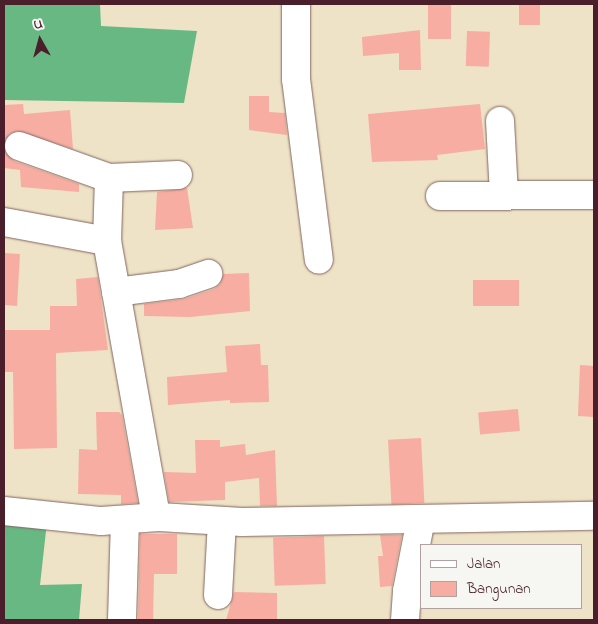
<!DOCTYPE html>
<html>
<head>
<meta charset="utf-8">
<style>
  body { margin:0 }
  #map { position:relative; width:598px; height:624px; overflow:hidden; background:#eee3c6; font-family:"Indie Flower",sans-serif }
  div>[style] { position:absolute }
  .forest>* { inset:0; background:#68b884 }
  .building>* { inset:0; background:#f7ada1; transform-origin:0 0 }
  .roads { filter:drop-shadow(0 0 1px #836461) drop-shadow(0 0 1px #836461) }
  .minor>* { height:28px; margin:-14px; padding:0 14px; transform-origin:14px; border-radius:14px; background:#fff }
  span { translate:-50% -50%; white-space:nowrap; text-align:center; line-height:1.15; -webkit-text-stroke:5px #f6f6f2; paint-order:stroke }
  .frame { position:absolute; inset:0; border:5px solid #4a1f2b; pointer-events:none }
  .legend { position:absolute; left:420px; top:544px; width:162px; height:65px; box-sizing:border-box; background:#f6f6f2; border:1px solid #b1a0a2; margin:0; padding:6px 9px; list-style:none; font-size:15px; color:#4a1f2b }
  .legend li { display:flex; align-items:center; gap:10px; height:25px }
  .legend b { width:25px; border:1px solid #b1a0a2 }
  .north { position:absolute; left:15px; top:15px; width:50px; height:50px; -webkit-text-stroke:4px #f6f6f2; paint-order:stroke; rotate:353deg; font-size:14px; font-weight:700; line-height:20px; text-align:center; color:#4a1f2b }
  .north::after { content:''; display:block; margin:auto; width:18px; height:22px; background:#4a1f2b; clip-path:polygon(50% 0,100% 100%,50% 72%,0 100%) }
</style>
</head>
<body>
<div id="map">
  <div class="forest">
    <div style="clip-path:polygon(4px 4px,100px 4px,101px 26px,197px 31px,184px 103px,4px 100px)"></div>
    <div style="clip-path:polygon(4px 505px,48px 513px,40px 585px,82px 584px,79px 620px,4px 620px)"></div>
  </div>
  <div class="building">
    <div style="left:428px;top:4px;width:23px;height:35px"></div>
    <div style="left:519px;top:4px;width:21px;height:21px"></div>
    <div style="clip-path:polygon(420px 30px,421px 70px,399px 70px,399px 53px,363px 56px,362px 37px)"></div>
    <div style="left:467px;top:31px;width:23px;height:35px;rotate:2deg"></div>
    <div style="clip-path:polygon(249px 96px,269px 96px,269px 112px,285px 113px,287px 135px,249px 130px)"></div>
    <div style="clip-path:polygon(23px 104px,24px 114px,70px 110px,73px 149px,17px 131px,9px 134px,4px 147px,4px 105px)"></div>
    <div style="clip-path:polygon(480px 104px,485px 149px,437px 155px,438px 160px,372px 162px,368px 114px)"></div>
    <div style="clip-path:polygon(4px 149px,14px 161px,79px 184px,79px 192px,21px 187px,20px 170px,4px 168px)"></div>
    <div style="clip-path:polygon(187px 188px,193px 228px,155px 230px,157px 192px)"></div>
    <div style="clip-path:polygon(4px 253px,20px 254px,17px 306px,4px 305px)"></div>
    <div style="clip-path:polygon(249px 273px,250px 311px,190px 317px,144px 316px,144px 304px,184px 299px,214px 289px,220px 284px,223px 274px)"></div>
    <div style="clip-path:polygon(98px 277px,108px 350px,56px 353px,57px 448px,14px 449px,13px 372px,4px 372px,4px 330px,50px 330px,50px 306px,77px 306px,76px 279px)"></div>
    <div style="left:473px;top:280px;width:46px;height:26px"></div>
    <div style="clip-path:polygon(260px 344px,261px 365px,268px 365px,269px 402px,230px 403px,230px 400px,168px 405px,167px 377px,227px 372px,225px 346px)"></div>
    <div style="clip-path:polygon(580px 365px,594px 366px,594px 417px,578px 416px)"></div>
    <div style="left:518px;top:409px;width:22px;height:40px;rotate:85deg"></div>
    <div style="clip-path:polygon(96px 412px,119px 412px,122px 415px,138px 503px,121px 504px,121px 495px,78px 494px,79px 449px,97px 450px)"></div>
    <div style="left:421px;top:438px;width:65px;height:33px;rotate:87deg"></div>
    <div style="clip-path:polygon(195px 440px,220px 440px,220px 447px,245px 444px,246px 455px,275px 450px,277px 506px,260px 506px,259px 478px,225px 482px,225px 500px,169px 502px,164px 472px,196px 473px)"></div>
    <div style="clip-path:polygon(140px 534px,177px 534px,177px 574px,154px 574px,153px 620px,138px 620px)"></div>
    <div style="clip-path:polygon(380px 535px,402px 535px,392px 586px,380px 587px,378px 556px,383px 556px)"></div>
    <div style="left:324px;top:536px;width:48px;height:51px;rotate:88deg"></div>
    <div style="clip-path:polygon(234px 592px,277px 593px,277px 620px,226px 620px)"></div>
  </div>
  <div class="roads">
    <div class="minor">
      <div style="left:296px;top:4px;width:75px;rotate:90deg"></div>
      <div style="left:296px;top:79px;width:182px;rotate:82.8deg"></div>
      <div style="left:500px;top:121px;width:74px;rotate:86.9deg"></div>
      <div style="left:19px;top:146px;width:96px;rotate:19.6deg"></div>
      <div style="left:109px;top:178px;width:63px;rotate:91.8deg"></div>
      <div style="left:109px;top:178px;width:69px;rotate:-2.5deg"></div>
      <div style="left:440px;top:196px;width:154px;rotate:-0.4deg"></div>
      <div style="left:4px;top:222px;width:105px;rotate:10.5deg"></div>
      <div style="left:107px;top:241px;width:273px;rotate:79.9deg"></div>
      <div style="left:155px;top:510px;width:8px;rotate:60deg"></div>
      <div style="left:159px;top:517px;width:83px;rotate:3.4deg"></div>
      <div style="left:242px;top:522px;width:352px;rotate:-1deg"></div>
      <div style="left:116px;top:292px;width:64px;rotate:-7.2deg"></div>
      <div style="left:179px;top:284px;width:31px;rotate:-19deg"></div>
      <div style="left:4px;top:511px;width:98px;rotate:5.9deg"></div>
      <div style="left:101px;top:521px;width:58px;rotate:-3.9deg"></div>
      <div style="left:218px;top:595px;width:74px;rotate:-86.9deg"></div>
      <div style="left:122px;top:620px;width:100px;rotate:-88.3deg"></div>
      <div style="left:405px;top:620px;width:29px;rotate:-86deg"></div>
      <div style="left:407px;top:591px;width:73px;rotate:-79deg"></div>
    </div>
  </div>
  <div class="frame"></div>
  <ul class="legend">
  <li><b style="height:6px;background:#fff"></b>Jalan</li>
  <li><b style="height:14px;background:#f7ada1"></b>Bangunan</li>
  </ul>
  <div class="north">U</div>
</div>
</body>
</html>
